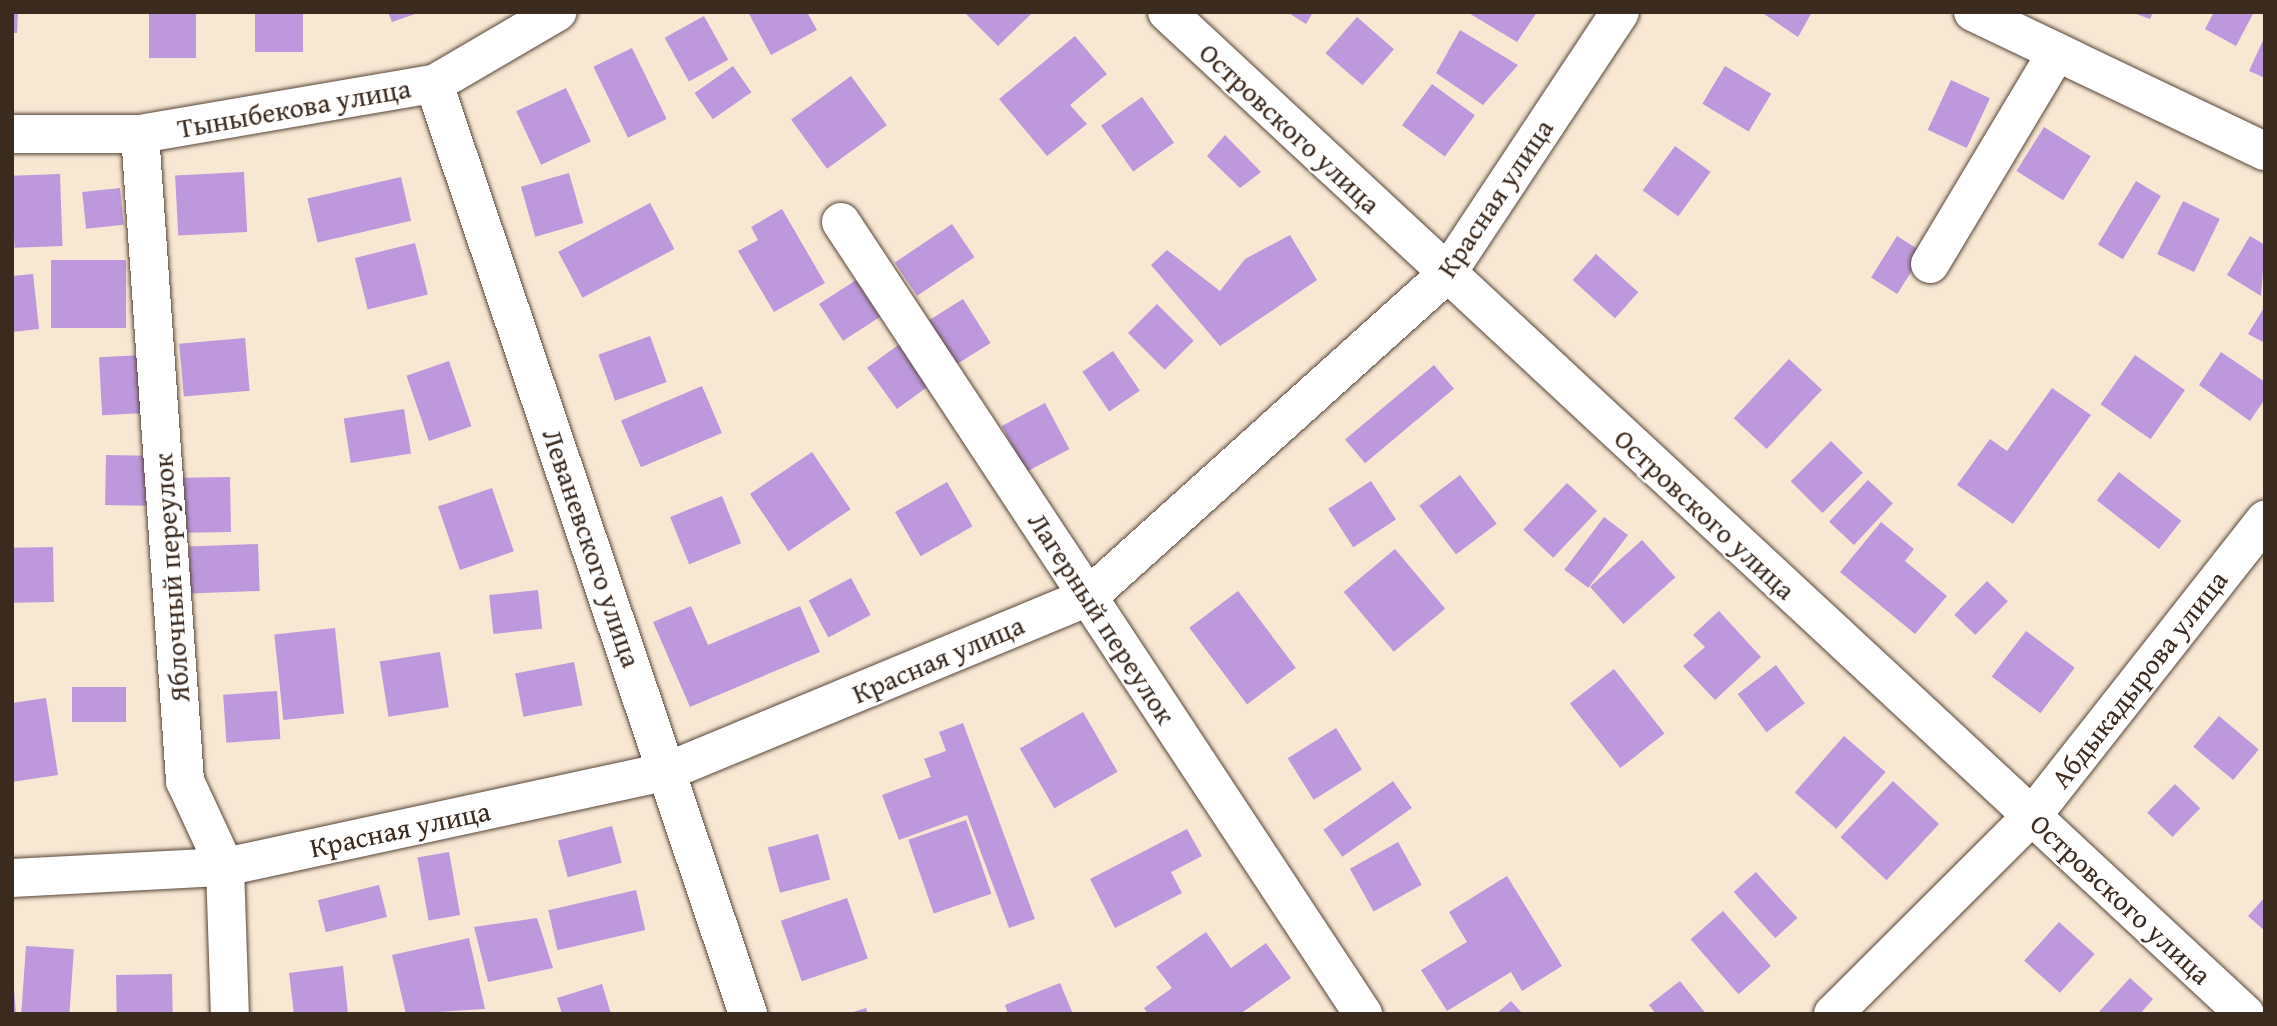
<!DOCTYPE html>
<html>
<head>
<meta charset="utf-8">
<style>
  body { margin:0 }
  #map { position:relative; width:2277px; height:1026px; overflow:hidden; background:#f7e7d3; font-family:"Gentium Book Plus",serif }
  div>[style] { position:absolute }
  .building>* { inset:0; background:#bd98dc; transform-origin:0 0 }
  .roads { filter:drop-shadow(0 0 2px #574639) drop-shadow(0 0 2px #574639) }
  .minor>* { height:38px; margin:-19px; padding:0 19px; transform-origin:19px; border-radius:19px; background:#fff }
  span { translate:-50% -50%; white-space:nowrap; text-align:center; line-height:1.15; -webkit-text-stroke:5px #fff; paint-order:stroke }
  .street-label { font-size:28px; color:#3b2a1e }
  .frame { position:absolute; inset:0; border:14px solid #3b2a1e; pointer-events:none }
</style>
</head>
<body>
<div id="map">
  <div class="building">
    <div style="clip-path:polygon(12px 12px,18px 12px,17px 33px,12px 33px)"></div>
    <div style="left:149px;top:12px;width:47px;height:46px"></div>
    <div style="left:255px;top:12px;width:48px;height:40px"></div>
    <div style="clip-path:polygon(388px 12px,418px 12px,418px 13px,392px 22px)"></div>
    <div style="clip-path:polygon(748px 12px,807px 12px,817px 30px,771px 55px)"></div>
    <div style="clip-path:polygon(964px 12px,1033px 12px,998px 46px)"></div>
    <div style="clip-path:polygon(1287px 12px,1313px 12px,1306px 24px)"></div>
    <div style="clip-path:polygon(1467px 12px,1537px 12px,1517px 42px)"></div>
    <div style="clip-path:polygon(1761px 12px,1812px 12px,1798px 37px)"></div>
    <div style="clip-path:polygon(2131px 12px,2153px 12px,2150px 19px)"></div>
    <div style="clip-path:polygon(2214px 12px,2254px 12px,2236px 46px,2205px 29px)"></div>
    <div style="left:704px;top:16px;width:50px;height:45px;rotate:61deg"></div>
    <div style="left:1357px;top:17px;width:49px;height:48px;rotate:41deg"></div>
    <div style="clip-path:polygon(1460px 30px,1518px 65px,1483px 105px,1436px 73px)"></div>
    <div style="clip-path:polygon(1075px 36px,1107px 74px,1070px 105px,1087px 124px,1047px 156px,999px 99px)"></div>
    <div style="clip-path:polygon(2265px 36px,2265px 78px,2249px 71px)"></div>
    <div style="left:632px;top:48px;width:79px;height:43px;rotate:64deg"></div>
    <div style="left:733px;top:66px;width:32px;height:47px;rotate:55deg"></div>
    <div style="left:1725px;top:66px;width:54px;height:44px;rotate:31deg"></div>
    <div style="left:851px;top:76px;width:61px;height:74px;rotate:54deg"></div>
    <div style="left:1951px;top:80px;width:43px;height:55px;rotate:25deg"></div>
    <div style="left:1432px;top:84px;width:53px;height:51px;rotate:36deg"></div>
    <div style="left:566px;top:88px;width:59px;height:55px;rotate:65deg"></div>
    <div style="left:1142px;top:97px;width:56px;height:50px;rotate:55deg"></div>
    <div style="left:2044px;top:127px;width:55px;height:52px;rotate:32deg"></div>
    <div style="clip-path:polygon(1225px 135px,1261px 172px,1240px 188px,1207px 156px)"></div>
    <div style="left:1675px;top:146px;width:44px;height:55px;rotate:36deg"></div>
    <div style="left:244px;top:172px;width:60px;height:69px;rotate:87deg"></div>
    <div style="left:569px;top:173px;width:52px;height:50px;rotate:74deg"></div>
    <div style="left:60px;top:174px;width:72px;height:48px;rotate:88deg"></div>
    <div style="left:401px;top:177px;width:45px;height:96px;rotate:77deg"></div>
    <div style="left:2136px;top:181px;width:29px;height:74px;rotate:31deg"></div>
    <div style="left:120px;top:188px;width:37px;height:38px;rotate:84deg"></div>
    <div style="left:2183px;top:201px;width:41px;height:59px;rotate:26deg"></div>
    <div style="left:650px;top:203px;width:52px;height:104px;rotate:62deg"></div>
    <div style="clip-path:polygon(782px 209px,825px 283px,774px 312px,738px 251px,758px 240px,751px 227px)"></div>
    <div style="left:952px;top:224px;width:40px;height:69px;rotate:56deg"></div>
    <div style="clip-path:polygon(1290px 235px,1317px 280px,1220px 346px,1151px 265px,1167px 250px,1220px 291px,1245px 259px)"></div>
    <div style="left:1897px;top:236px;width:31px;height:49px;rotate:32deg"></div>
    <div style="clip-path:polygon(2250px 236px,2265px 245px,2261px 296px,2227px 275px)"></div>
    <div style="left:415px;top:243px;width:53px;height:62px;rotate:76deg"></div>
    <div style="left:1596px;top:254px;width:57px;height:35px;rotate:42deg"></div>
    <div style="left:51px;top:260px;width:75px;height:68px"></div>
    <div style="clip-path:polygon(33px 274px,39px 329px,12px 332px,12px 276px)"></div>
    <div style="left:856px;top:280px;width:44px;height:44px;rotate:57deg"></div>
    <div style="left:963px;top:299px;width:52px;height:41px;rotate:58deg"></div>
    <div style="left:1157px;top:304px;width:52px;height:41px;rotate:45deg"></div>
    <div style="clip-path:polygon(2265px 306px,2265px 343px,2248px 334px)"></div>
    <div style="left:650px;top:336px;width:49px;height:55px;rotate:70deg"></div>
    <div style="left:245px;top:338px;width:53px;height:66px;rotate:85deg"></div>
    <div style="left:901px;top:343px;width:51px;height:42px;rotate:54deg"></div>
    <div style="left:1113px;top:351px;width:48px;height:37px;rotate:56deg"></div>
    <div style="clip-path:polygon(2221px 352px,2265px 382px,2265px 399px,2250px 421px,2199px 385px)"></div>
    <div style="left:142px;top:355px;width:58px;height:43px;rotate:87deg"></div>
    <div style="left:2135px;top:355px;width:61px;height:60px;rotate:35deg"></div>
    <div style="left:1789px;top:359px;width:45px;height:81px;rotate:43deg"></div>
    <div style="left:449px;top:361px;width:69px;height:45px;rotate:71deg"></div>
    <div style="left:1434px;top:365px;width:31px;height:116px;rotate:50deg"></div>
    <div style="left:702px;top:386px;width:51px;height:88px;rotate:67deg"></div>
    <div style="clip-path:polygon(2052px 388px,2091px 415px,2013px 524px,1957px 485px,1990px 439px,2007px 451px)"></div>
    <div style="left:1045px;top:403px;width:52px;height:49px;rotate:62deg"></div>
    <div style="left:404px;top:409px;width:45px;height:61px;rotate:81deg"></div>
    <div style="left:1831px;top:441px;width:45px;height:57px;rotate:45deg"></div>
    <div style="left:812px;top:452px;width:69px;height:75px;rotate:56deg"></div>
    <div style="left:106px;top:455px;width:41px;height:50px;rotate:1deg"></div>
    <div style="left:2119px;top:472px;width:79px;height:36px;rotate:38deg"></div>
    <div style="left:1460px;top:475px;width:61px;height:51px;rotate:53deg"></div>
    <div style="left:230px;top:477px;width:55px;height:48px;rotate:89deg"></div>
    <div style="left:1868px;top:480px;width:34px;height:57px;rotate:43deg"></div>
    <div style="left:1371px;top:481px;width:46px;height:51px;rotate:57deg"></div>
    <div style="left:947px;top:482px;width:51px;height:60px;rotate:60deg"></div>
    <div style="left:1567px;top:483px;width:41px;height:64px;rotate:43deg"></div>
    <div style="left:492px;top:488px;width:67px;height:57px;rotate:71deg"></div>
    <div style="left:722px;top:496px;width:51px;height:56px;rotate:68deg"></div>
    <div style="left:1604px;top:517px;width:30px;height:66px;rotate:37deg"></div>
    <div style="clip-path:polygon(1881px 522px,1914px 549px,1905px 561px,1947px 596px,1915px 634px,1840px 572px)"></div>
    <div style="left:1642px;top:540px;width:50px;height:70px;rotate:48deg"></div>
    <div style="left:258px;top:544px;width:47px;height:69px;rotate:88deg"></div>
    <div style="left:53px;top:547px;width:55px;height:41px;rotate:89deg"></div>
    <div style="left:1395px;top:549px;width:78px;height:67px;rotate:50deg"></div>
    <div style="left:851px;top:578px;width:42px;height:48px;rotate:62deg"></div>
    <div style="left:1987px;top:581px;width:29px;height:47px;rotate:44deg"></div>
    <div style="left:538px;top:590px;width:39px;height:49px;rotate:84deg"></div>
    <div style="left:1238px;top:591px;width:96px;height:61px;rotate:53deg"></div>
    <div style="clip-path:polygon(691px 606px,708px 645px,800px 606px,820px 652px,690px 707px,653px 622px)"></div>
    <div style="clip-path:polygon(1719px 611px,1761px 657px,1715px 700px,1683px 666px,1705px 647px,1693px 635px)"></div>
    <div style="left:335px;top:628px;width:86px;height:61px;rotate:84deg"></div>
    <div style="left:2026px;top:631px;width:61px;height:57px;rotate:37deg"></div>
    <div style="left:440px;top:652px;width:56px;height:61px;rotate:81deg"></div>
    <div style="left:574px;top:662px;width:44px;height:60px;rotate:79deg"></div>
    <div style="left:1776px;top:665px;width:48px;height:48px;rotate:53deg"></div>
    <div style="left:1614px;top:669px;width:82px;height:56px;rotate:52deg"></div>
    <div style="left:126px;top:687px;width:35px;height:54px;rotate:90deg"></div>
    <div style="left:277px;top:691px;width:48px;height:54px;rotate:86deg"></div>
    <div style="clip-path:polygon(46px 698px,58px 775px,12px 782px,12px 703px)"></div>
    <div style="left:1083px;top:712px;width:69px;height:73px;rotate:60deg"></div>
    <div style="left:2219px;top:716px;width:52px;height:40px;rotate:40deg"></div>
    <div style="clip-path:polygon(963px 723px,1035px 919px,1009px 928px,967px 815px,899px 840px,882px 795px,931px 777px,924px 759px,946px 751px,939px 732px)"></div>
    <div style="left:1336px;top:728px;width:49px;height:57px;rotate:58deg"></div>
    <div style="left:1844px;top:736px;width:55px;height:75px;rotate:41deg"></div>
    <div style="left:1393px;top:781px;width:33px;height:85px;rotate:55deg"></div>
    <div style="left:1893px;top:781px;width:63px;height:77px;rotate:43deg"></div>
    <div style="left:2175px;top:784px;width:35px;height:40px;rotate:44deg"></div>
    <div style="left:966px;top:820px;width:78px;height:61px;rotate:71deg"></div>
    <div style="left:612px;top:826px;width:38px;height:56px;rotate:75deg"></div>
    <div style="clip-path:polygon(1187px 829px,1202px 856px,1171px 872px,1182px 893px,1115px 928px,1090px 879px)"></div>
    <div style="left:818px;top:834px;width:47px;height:52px;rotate:75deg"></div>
    <div style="left:1398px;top:842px;width:49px;height:55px;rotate:61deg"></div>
    <div style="left:449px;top:852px;width:64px;height:32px;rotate:80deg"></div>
    <div style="left:1756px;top:872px;width:62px;height:30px;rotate:48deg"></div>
    <div style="clip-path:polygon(1507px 876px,1562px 966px,1522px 991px,1511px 972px,1447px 1011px,1421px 970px,1467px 942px,1449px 912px)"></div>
    <div style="left:379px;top:885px;width:33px;height:63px;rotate:76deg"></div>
    <div style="left:636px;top:890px;width:41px;height:90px;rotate:77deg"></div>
    <div style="clip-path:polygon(2265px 897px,2265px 931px,2248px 916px)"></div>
    <div style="left:847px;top:898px;width:64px;height:70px;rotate:71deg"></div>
    <div style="left:1723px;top:911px;width:73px;height:43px;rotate:49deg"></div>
    <div style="clip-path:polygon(537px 918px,553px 968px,488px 982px,474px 927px)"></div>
    <div style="left:2059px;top:922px;width:48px;height:52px;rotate:42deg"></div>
    <div style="clip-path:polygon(1206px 932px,1231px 968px,1266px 943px,1291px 978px,1240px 1014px,1148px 1014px,1144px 1008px,1172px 988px,1156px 967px)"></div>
    <div style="clip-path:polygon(469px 938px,485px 1009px,406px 1014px,392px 955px)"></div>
    <div style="left:26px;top:946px;width:48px;height:68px;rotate:4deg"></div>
    <div style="clip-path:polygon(343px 966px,348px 1014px,294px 1014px,289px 973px)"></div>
    <div style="left:172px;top:974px;width:40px;height:56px;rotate:89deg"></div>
    <div style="clip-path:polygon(2130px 978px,2153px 999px,2140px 1014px,2097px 1014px)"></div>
    <div style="clip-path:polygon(1680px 981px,1706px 1014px,1656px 1014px,1649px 1005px)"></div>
    <div style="clip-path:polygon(1060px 983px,1073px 1014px,1008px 1014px,1005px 1005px)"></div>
    <div style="clip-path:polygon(602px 984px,611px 1014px,562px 1014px,557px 998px)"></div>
    <div style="clip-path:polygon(12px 989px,14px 989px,16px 1014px,12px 1014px)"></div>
    <div style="clip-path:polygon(1511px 1001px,1523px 1014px,1496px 1014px)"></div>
    <div style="clip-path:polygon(866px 1008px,868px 1014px,850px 1014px,850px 1013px)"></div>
  </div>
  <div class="roads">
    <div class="minor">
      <div style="left:1167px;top:12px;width:1472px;rotate:42.91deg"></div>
      <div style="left:1973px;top:12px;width:323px;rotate:25.5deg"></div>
      <div style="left:434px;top:84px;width:982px;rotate:71.34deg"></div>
      <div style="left:12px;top:134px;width:128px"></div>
      <div style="left:140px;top:134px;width:298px;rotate:-9.7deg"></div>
      <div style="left:434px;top:84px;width:143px;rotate:-30.3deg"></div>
      <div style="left:140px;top:134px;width:649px;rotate:86.02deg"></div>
      <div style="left:185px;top:781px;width:95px;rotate:65.1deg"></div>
      <div style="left:225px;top:867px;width:147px;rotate:88.1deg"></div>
      <div style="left:841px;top:222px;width:949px;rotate:56.61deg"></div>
      <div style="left:1930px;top:264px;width:247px;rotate:-59.1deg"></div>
      <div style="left:12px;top:878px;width:213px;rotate:-3deg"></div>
      <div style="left:225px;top:867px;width:453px;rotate:-12.2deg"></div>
      <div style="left:668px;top:771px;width:455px;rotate:-22.5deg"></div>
      <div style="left:1088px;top:597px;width:482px;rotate:-42deg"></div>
      <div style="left:1446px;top:275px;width:315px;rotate:-56.5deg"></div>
      <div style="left:1833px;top:1014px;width:281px;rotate:-44.9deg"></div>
      <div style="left:2032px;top:816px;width:377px;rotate:-51.8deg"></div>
    </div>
  </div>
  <div class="street-label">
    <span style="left:294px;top:108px;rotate:-10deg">Тыныбекова улица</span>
    <span style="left:1290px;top:128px;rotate:43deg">Островского улица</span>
    <span style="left:1495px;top:198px;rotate:-56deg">Красная улица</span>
    <span style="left:1705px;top:514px;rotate:43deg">Островского улица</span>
    <span style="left:592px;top:548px;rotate:71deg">Леваневского улица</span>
    <span style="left:171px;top:578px;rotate:-94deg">Яблочный переулок</span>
    <span style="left:1102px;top:618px;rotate:57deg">Лагерный переулок</span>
    <span style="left:938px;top:659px;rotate:-23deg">Красная улица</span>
    <span style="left:2139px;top:679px;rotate:-52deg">Абдыкадырова улица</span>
    <span style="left:400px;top:829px;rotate:-12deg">Красная улица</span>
    <span style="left:2121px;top:899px;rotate:43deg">Островского улица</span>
  </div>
  <div class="frame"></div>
</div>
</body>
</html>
